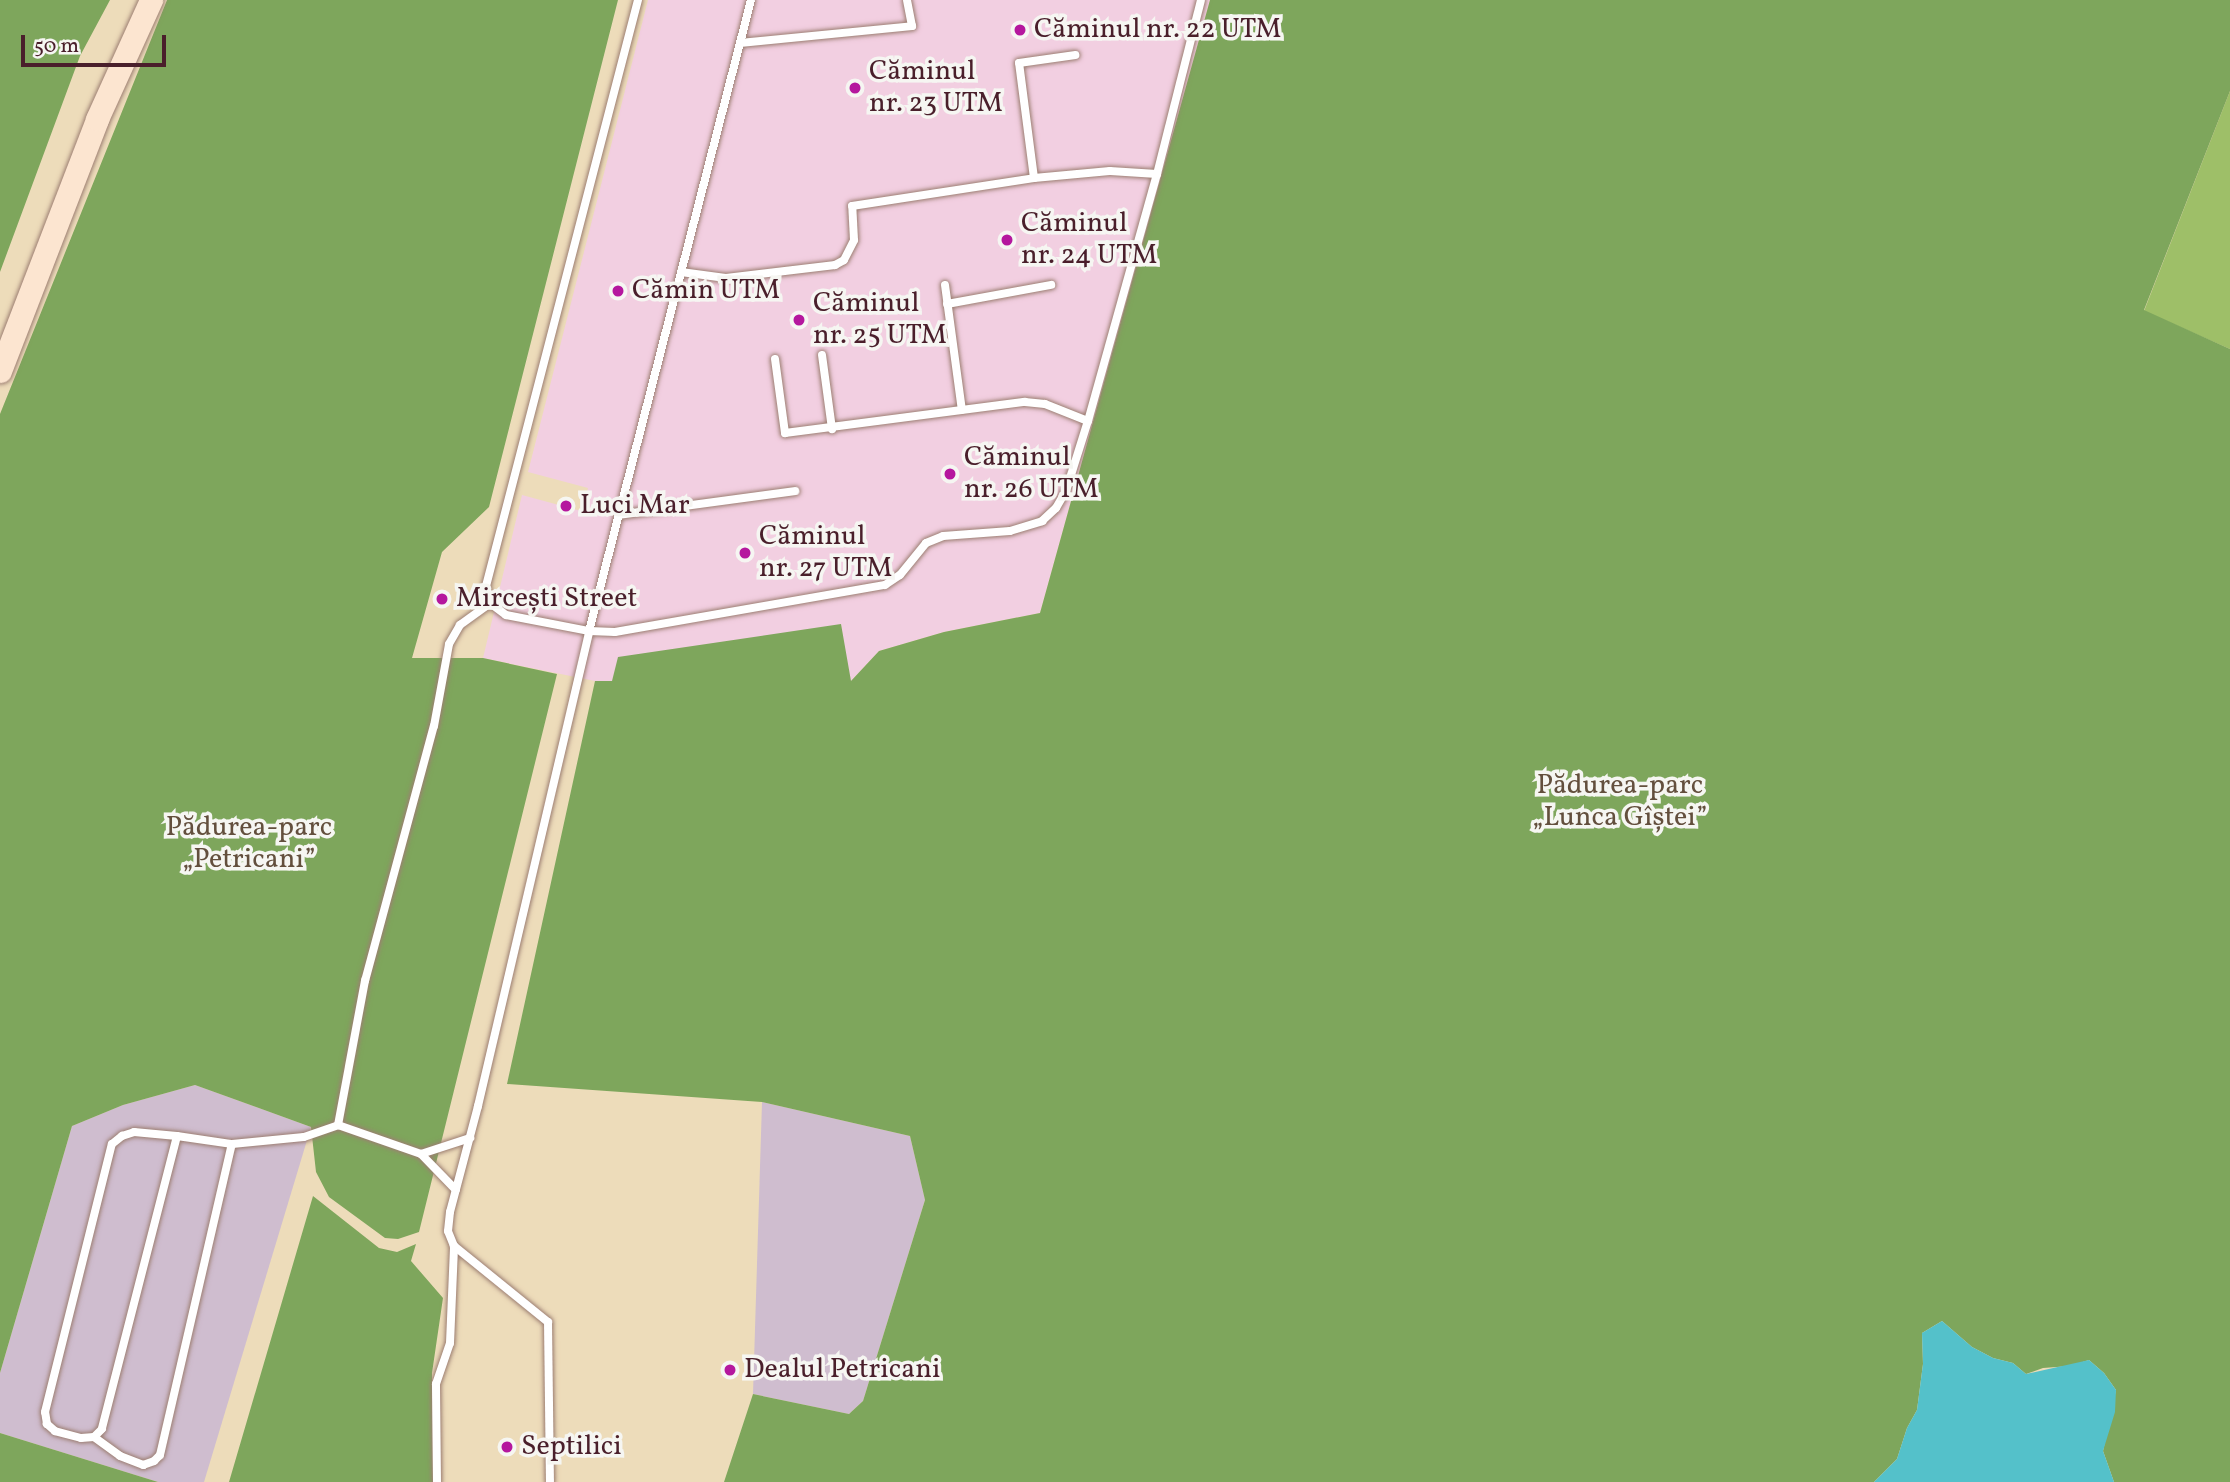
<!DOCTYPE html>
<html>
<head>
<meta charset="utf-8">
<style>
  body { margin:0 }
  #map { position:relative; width:2230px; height:1482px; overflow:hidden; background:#eddcba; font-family:Vollkorn,serif }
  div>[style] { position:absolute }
  .built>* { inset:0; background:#f2cfe1 }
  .industrial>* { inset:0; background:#cfbdcf }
  .green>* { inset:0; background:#9ebf68 }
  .forest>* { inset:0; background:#7ea65c }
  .water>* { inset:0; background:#54c1ca }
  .roads { filter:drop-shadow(0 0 2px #9c7e72) drop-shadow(0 0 2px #9c7e72) }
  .lane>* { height:8px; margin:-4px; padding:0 4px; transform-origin:4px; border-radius:4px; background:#fff }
  .secondary>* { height:23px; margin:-11.5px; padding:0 11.5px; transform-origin:11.5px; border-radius:11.5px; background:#fce5d0 }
  .dots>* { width:19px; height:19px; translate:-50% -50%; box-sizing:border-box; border:4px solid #f6f6f2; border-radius:50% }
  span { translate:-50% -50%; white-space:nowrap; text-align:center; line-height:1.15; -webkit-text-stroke:7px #f6f6f2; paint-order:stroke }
  .poi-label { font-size:28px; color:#4a1f2b }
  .left { translate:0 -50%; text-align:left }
  .park-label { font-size:28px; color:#634f3d }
  .scale { position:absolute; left:21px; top:35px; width:145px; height:32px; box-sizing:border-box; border:4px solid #4a1f2b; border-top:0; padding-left:9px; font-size:21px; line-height:24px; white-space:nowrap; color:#4a1f2b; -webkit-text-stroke:5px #f6f6f2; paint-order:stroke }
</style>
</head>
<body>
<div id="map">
  <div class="built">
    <div style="clip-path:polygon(648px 0,1210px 0,1040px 613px,944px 632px,879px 651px,850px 682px,841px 625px,613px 681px,595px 681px,483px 658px,522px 495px,581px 511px,588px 488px,528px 472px)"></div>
  </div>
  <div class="industrial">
    <div style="clip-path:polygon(195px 1085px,311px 1127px,204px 1482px,158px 1482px,0 1433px,0 1373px,72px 1126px,123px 1105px)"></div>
    <div style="clip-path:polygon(762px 1102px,910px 1136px,925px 1200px,863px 1401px,849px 1414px,753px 1394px)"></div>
  </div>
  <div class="green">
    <div style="clip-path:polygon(2230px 91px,2230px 349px,2144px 311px)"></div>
  </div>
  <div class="forest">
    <div style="clip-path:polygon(0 0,110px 0,80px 56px,0 272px)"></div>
    <div style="clip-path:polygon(167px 0,618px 0,489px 507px,442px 552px,412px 658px,483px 658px,557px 674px,419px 1232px,398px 1239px,385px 1238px,329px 1197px,316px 1172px,311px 1127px,195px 1085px,123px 1105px,72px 1126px,0 1373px,0 414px)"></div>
    <div style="clip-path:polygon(1210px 0,2230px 0,2230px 91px,2144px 310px,2230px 349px,2230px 1482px,2114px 1482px,2103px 1451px,2116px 1390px,2104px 1373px,2089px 1360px,2070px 1366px,2043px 1368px,2026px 1374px,2013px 1363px,1993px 1358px,1972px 1347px,1942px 1321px,1922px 1333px,1923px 1364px,1917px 1410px,1907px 1428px,1897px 1459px,1874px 1482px,724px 1482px,753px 1394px,849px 1414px,863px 1401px,925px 1200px,910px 1136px,762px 1102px,507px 1084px,595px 681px,612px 681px,618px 657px,841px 624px,851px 681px,879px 651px,944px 632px,1040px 613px)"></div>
    <div style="clip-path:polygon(313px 1196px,379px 1248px,397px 1252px,416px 1244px,411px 1261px,443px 1298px,432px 1373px,433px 1482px,229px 1482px)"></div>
    <div style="clip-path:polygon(0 1433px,158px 1482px,0 1482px)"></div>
  </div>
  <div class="water">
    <div style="clip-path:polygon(1942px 1321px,1972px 1347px,1993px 1358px,2013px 1363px,2026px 1374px,2089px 1360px,2104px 1373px,2116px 1390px,2115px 1412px,2103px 1451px,2114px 1482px,1874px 1482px,1897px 1459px,1907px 1428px,1917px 1410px,1923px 1364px,1922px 1333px)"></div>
  </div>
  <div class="roads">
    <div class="lane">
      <div style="left:638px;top:0;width:605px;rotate:104.54deg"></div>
      <div style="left:486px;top:586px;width:17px;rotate:77deg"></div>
      <div style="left:490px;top:603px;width:20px;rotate:37deg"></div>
      <div style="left:506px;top:615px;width:85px;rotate:10.9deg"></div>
      <div style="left:589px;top:631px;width:26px;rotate:2deg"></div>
      <div style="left:615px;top:632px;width:274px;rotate:-9.9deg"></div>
      <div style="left:885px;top:585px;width:18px;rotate:-34deg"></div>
      <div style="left:900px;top:575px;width:41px;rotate:-50.9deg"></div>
      <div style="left:926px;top:543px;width:18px;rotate:-22deg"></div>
      <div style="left:943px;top:536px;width:67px;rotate:-4.3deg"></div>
      <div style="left:1010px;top:531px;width:34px;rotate:-17deg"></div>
      <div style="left:1042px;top:521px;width:19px;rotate:-43deg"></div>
      <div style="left:1056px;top:508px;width:20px;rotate:-60deg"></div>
      <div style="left:1066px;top:491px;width:73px;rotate:-72.6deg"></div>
      <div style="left:1088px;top:421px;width:256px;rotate:-74.4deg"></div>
      <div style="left:1157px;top:174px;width:179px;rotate:-75.8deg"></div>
      <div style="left:740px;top:43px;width:173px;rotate:-5.6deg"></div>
      <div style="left:912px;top:26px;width:26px;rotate:-101deg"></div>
      <div style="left:1034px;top:178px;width:116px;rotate:-97.4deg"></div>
      <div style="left:1019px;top:63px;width:57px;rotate:-8.1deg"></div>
      <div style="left:681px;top:272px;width:45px;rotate:7.6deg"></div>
      <div style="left:726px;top:278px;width:110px;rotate:-6.8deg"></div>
      <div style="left:835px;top:265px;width:10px;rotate:-29deg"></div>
      <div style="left:844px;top:260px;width:22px;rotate:-63deg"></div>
      <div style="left:854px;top:240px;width:34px;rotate:-93deg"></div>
      <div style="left:852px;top:206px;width:184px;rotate:-8.7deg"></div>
      <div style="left:1034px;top:178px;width:76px;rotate:-5.3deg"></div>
      <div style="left:1110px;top:171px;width:47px;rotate:3.7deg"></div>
      <div style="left:945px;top:285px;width:126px;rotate:82.3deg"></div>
      <div style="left:947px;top:304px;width:106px;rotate:-10.4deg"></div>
      <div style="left:822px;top:355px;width:75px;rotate:82.3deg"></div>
      <div style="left:775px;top:359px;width:75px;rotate:82.3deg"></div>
      <div style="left:785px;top:433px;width:242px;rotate:-7.4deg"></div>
      <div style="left:1025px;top:402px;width:20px;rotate:6deg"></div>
      <div style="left:1045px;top:404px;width:46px;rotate:21.6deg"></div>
      <div style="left:618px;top:515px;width:179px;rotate:-7.7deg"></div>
      <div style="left:338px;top:1125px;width:147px;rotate:-79.4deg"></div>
      <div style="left:365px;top:981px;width:264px;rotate:-74.9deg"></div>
      <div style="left:434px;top:726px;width:83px;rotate:-79.6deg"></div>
      <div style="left:449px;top:644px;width:22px;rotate:-60deg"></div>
      <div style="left:460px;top:625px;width:37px;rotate:-36deg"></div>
      <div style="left:177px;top:1136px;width:302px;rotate:104.4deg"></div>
      <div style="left:102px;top:1429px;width:11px;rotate:135deg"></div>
      <div style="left:94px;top:1437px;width:13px;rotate:176deg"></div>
      <div style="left:81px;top:1438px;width:27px;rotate:-165deg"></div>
      <div style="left:55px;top:1431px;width:11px;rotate:-139deg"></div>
      <div style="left:47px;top:1424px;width:12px;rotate:-99deg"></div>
      <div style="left:45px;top:1412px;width:276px;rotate:-76deg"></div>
      <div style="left:112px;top:1144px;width:13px;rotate:-39deg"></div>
      <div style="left:122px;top:1136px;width:13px;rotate:-18deg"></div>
      <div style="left:134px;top:1132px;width:43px;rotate:5.3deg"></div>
      <div style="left:177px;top:1136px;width:56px;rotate:8.3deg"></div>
      <div style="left:232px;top:1144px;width:72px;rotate:-5.6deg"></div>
      <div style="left:304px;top:1137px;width:36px;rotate:-19deg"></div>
      <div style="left:338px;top:1125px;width:88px;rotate:19.3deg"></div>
      <div style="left:421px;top:1154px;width:50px;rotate:45.8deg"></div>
      <div style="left:421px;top:1154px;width:52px;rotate:-18.1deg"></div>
      <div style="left:454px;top:1246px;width:121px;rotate:39deg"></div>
      <div style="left:548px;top:1322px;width:160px;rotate:89.3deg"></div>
      <div style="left:94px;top:1437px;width:32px;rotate:36deg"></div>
      <div style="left:120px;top:1456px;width:25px;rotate:21deg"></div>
      <div style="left:143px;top:1465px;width:12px;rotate:-20deg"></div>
      <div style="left:154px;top:1461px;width:8px;rotate:-45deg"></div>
      <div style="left:160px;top:1455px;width:319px;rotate:-77deg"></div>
      <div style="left:437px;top:1482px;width:98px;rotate:-90.6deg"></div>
      <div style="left:436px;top:1384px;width:43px;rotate:-71.1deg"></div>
      <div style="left:450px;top:1343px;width:97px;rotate:-87.6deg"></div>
      <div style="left:454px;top:1246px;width:16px;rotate:-112deg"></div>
      <div style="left:448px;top:1231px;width:19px;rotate:-84deg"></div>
      <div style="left:450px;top:1212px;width:110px;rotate:-75.2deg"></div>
      <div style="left:478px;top:1106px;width:488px;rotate:-76.8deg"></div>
      <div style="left:589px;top:631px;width:651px;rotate:-75.6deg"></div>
    </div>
    <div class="secondary">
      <div style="left:0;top:371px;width:270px;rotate:-68.9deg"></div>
      <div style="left:97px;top:119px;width:131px;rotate:-65.6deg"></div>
    </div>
  </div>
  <div class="dots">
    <div style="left:1020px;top:30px;background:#b5179e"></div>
    <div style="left:855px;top:88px;background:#b5179e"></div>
    <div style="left:1007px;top:240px;background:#b5179e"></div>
    <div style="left:618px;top:291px;background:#b5179e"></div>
    <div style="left:799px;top:320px;background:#b5179e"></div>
    <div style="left:950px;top:474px;background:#b5179e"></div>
    <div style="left:566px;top:506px;background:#b5179e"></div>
    <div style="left:745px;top:553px;background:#b5179e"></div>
    <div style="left:442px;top:599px;background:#b5179e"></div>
    <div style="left:730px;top:1370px;background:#b5179e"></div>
    <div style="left:507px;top:1447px;background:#b5179e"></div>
  </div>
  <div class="poi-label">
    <span class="left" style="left:1034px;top:30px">Căminul nr. 22 UTM</span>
    <span class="left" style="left:869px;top:88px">Căminul<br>nr. 23 UTM</span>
    <span class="left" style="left:1021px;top:240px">Căminul<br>nr. 24 UTM</span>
    <span class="left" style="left:632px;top:291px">Cămin UTM</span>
    <span class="left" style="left:813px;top:320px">Căminul<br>nr. 25 UTM</span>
    <span class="left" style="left:964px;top:474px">Căminul<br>nr. 26 UTM</span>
    <span class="left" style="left:580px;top:506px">Luci Mar</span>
    <span class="left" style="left:759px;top:553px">Căminul<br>nr. 27 UTM</span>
    <span class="left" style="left:456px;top:599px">Mircești Street</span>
    <span class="left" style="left:744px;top:1370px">Dealul Petricani</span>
    <span class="left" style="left:521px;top:1447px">Septilici</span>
  </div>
  <div class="park-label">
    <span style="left:1620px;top:802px">Pădurea-parc<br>„Lunca Gîștei”</span>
    <span style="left:249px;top:844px">Pădurea-parc<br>„Petricani”</span>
  </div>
  <div class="scale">50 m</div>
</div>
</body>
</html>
